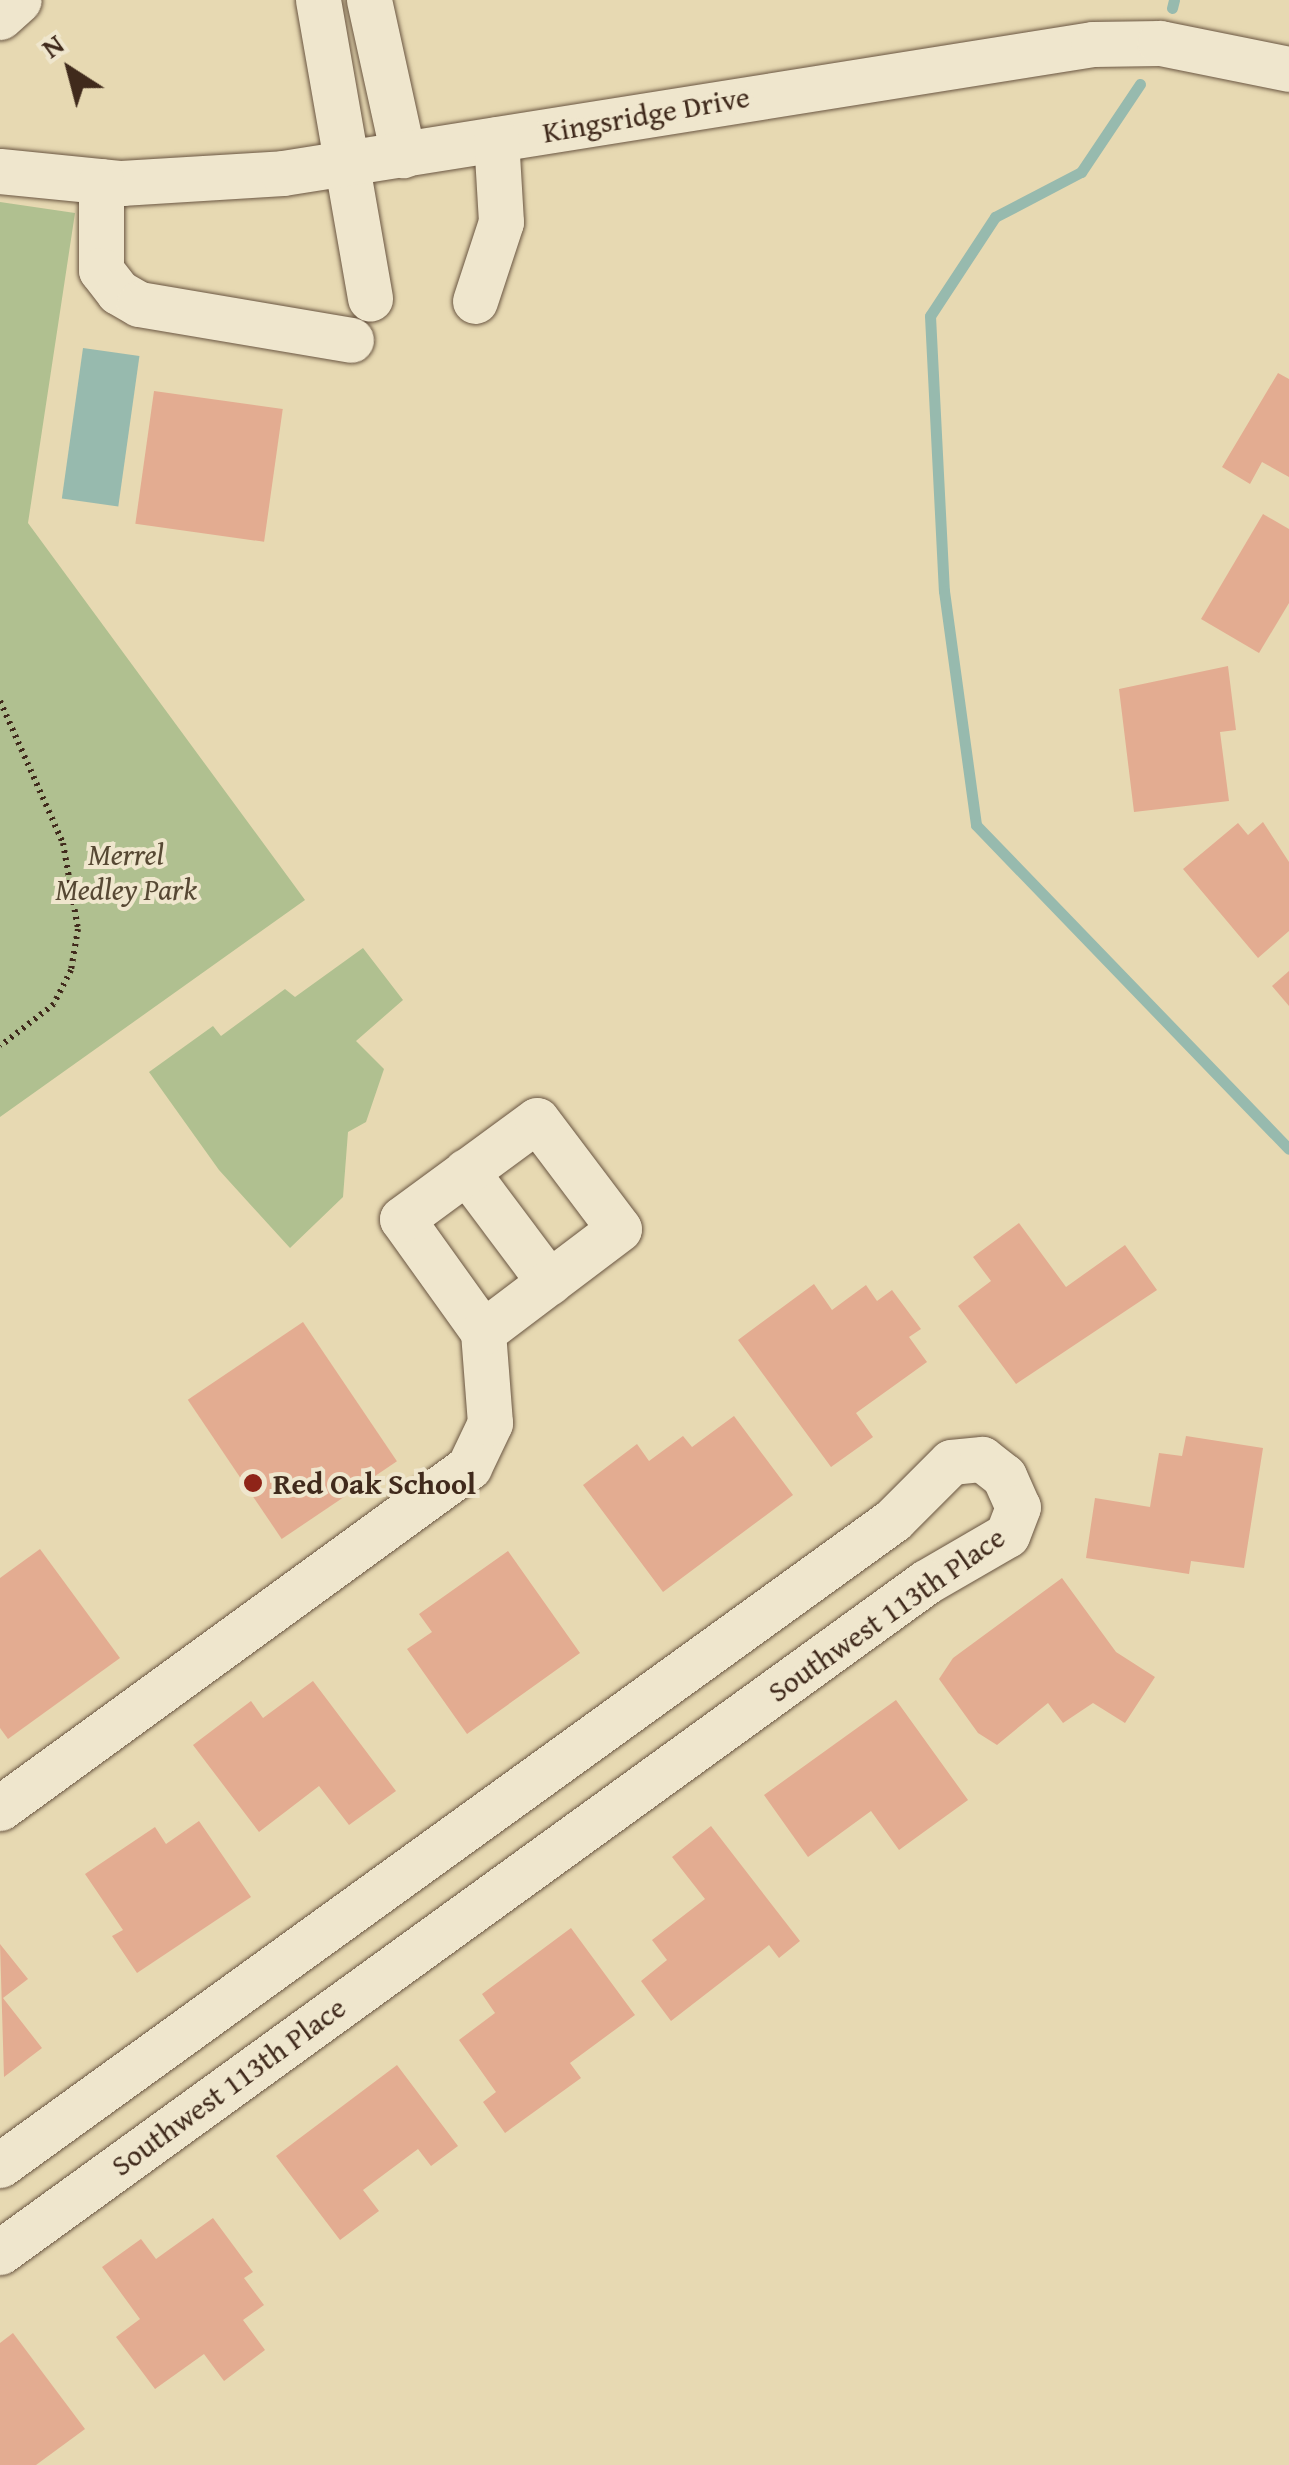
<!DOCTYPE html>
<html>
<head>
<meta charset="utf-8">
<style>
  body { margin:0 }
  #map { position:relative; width:1289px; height:2465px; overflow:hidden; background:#e7d9b2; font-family:"Gentium Book Plus",serif }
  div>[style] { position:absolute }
  .green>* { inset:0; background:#b0c090 }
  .water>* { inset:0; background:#97baae; transform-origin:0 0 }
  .stream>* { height:11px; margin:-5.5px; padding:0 5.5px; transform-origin:5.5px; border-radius:5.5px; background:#97baae }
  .building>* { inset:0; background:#e3ac91; transform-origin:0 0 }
  .path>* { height:6px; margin-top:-3px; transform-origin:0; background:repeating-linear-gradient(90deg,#402a1c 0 2.5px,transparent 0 7.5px) }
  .roads { filter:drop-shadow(0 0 2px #6a5642) drop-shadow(0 0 2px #6a5642) }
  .minor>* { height:45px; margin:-22.5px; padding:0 22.5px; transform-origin:22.5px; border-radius:22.5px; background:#efe6cd }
  .dots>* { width:28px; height:28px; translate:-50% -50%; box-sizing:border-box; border:5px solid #efe6cd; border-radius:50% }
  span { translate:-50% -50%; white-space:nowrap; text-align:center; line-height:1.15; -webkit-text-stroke:8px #efe6cd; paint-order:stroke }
  .street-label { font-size:30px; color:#402a1c }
  .park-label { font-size:30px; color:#564833; font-style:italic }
  .poi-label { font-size:30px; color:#402a1c; font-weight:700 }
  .left { translate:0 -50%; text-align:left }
  .north { position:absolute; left:20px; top:20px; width:100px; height:100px; -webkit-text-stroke:8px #efe6cd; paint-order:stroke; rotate:324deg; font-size:28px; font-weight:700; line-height:40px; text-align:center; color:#402a1c }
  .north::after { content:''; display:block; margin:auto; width:35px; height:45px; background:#402a1c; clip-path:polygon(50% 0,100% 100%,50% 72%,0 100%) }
</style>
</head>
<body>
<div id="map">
  <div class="green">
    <div style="clip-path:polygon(0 202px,75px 213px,28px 523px,305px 900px,0 1117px)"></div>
    <div style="clip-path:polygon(363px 948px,403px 1000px,356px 1041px,384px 1069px,366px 1122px,348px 1132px,343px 1197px,290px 1248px,219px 1170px,149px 1072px,213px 1026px,221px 1036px,285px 989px,295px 997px)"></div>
  </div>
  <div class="water">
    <div style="left:83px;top:348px;width:57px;height:152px;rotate:8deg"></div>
  </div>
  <div class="stream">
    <div style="left:1172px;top:8px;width:8px;rotate:-76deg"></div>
    <div style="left:1140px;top:84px;width:106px;rotate:123.8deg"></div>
    <div style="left:1081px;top:172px;width:97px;rotate:152.4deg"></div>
    <div style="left:995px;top:217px;width:118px;rotate:123.3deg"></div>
    <div style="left:930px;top:316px;width:275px;rotate:87.1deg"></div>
    <div style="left:944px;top:591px;width:236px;rotate:82.2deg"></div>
    <div style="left:976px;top:825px;width:450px;rotate:46deg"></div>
  </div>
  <div class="building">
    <div style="clip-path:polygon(1278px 373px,1289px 379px,1289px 477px,1262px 462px,1250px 484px,1222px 467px)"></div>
    <div style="left:154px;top:391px;width:130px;height:134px;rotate:8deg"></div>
    <div style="clip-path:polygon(1263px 514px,1289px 529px,1289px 603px,1259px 653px,1201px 619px)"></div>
    <div style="clip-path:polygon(1228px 666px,1236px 730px,1220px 732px,1229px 801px,1134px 812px,1119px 689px)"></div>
    <div style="clip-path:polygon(1263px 822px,1289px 862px,1289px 931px,1258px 958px,1183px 869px,1238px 823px,1248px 835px)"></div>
    <div style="clip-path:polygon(1289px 971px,1289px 1006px,1272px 986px)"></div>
    <div style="clip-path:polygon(1019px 1223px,1066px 1287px,1125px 1245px,1157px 1290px,1016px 1384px,958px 1306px,991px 1281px,973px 1257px)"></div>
    <div style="clip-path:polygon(814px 1284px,832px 1310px,866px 1285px,877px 1301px,892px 1290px,921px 1329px,909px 1337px,927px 1362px,856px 1413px,873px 1437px,831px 1467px,738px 1340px)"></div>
    <div style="left:303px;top:1322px;width:168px;height:139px;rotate:56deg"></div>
    <div style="clip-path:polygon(734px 1416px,793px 1495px,663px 1592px,583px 1485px,637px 1444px,649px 1461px,683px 1436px,692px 1447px)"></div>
    <div style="clip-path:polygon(1186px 1436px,1263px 1448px,1244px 1568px,1191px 1561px,1189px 1574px,1086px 1558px,1095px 1498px,1150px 1507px,1159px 1453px,1182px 1456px)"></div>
    <div style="clip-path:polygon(40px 1549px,120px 1658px,8px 1739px,0 1728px,0 1578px)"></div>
    <div style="clip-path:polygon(508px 1551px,580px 1653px,467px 1734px,407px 1649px,432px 1632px,419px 1614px)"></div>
    <div style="clip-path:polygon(1062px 1578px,1116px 1652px,1155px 1677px,1125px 1723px,1093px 1703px,1063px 1723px,1048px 1703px,997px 1745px,978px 1733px,939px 1679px,953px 1658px)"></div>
    <div style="clip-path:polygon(313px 1681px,396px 1791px,349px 1825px,319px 1786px,259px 1832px,193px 1745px,251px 1701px,263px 1718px)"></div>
    <div style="clip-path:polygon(896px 1700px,968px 1800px,899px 1850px,871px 1811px,808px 1857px,764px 1795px)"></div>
    <div style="clip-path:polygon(199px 1821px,251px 1897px,137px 1973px,112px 1936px,123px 1930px,85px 1874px,155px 1827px,166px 1844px)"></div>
    <div style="clip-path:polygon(711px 1826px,800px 1941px,779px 1958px,769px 1945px,671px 2021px,641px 1981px,667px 1960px,652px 1940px,705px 1899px,672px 1857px)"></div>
    <div style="clip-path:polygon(571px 1928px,635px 2015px,570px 2063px,581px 2078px,505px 2133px,483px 2102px,496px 2092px,459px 2040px,495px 2013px,482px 1994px)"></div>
    <div style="clip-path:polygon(0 1944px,28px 1979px,3px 1998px,42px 2048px,4px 2077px)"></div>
    <div style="clip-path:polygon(397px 2065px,458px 2146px,431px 2166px,418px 2149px,363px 2190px,379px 2211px,340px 2240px,276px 2156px)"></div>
    <div style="clip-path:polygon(213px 2218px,253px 2272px,244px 2278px,264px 2305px,243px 2320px,265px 2350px,224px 2381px,204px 2354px,155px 2389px,116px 2337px,140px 2319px,102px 2267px,141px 2239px,156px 2259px)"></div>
    <div style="clip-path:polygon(13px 2333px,85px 2429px,36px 2465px,0 2465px,0 2343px)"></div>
  </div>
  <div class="path">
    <div style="left:0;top:701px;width:155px;rotate:66.1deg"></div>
    <div style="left:63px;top:843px;width:87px;rotate:80.1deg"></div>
    <div style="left:78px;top:929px;width:42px;rotate:99.7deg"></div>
    <div style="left:71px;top:970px;width:38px;rotate:117deg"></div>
    <div style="left:54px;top:1004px;width:68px;rotate:142.1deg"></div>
  </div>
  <div class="roads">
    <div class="minor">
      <div style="left:318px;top:0;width:303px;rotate:80.1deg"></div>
      <div style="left:369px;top:0;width:159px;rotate:77.6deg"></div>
      <div style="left:0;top:17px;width:25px;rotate:-42deg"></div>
      <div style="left:0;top:171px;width:122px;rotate:5.7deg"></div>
      <div style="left:121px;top:183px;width:162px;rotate:-3.5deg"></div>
      <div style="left:283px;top:173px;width:820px;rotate:-9.05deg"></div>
      <div style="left:1093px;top:44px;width:67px;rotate:-0.9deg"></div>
      <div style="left:1160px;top:43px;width:132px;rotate:11.4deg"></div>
      <div style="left:101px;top:181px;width:89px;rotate:90deg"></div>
      <div style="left:101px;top:270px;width:28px;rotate:52deg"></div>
      <div style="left:118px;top:292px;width:24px;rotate:30deg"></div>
      <div style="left:139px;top:304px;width:215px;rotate:9.6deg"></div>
      <div style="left:475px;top:301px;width:83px;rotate:-71.8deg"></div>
      <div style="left:501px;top:222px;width:83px;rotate:-93.4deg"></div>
      <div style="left:466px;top:1171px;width:139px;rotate:53.2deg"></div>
      <div style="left:0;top:1808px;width:580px;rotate:-36.02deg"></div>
      <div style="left:469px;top:1467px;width:49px;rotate:-64.5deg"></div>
      <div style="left:490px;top:1423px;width:91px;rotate:-94.4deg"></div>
      <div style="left:483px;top:1332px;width:139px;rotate:-125.6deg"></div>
      <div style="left:402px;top:1219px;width:167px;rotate:-36.3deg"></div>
      <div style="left:537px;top:1120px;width:136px;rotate:53deg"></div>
      <div style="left:619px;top:1229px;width:171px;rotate:142.9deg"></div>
      <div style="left:0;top:2165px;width:1102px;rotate:-35.84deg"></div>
      <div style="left:893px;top:1520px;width:82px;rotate:-45deg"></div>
      <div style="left:951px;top:1462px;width:31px;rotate:-6deg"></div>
      <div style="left:982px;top:1459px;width:28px;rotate:38deg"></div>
      <div style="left:1004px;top:1476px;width:34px;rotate:66deg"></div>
      <div style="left:1018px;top:1507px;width:30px;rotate:111deg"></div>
      <div style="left:1007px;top:1535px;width:94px;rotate:149.9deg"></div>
      <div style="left:926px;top:1582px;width:1143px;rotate:144.11deg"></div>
    </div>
  </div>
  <div class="dots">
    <div style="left:253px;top:1483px;background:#8f2418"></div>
  </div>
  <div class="street-label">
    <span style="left:646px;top:114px;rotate:-10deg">Kingsridge Drive</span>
    <span style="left:886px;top:1614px;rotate:-35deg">Southwest 113th Place</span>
    <span style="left:228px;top:2086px;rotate:-36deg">Southwest 113th Place</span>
  </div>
  <div class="park-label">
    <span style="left:126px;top:871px">Merrel<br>Medley Park</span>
  </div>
  <div class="poi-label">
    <span class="left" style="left:273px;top:1483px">Red Oak School</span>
  </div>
  <div class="north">N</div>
</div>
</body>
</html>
